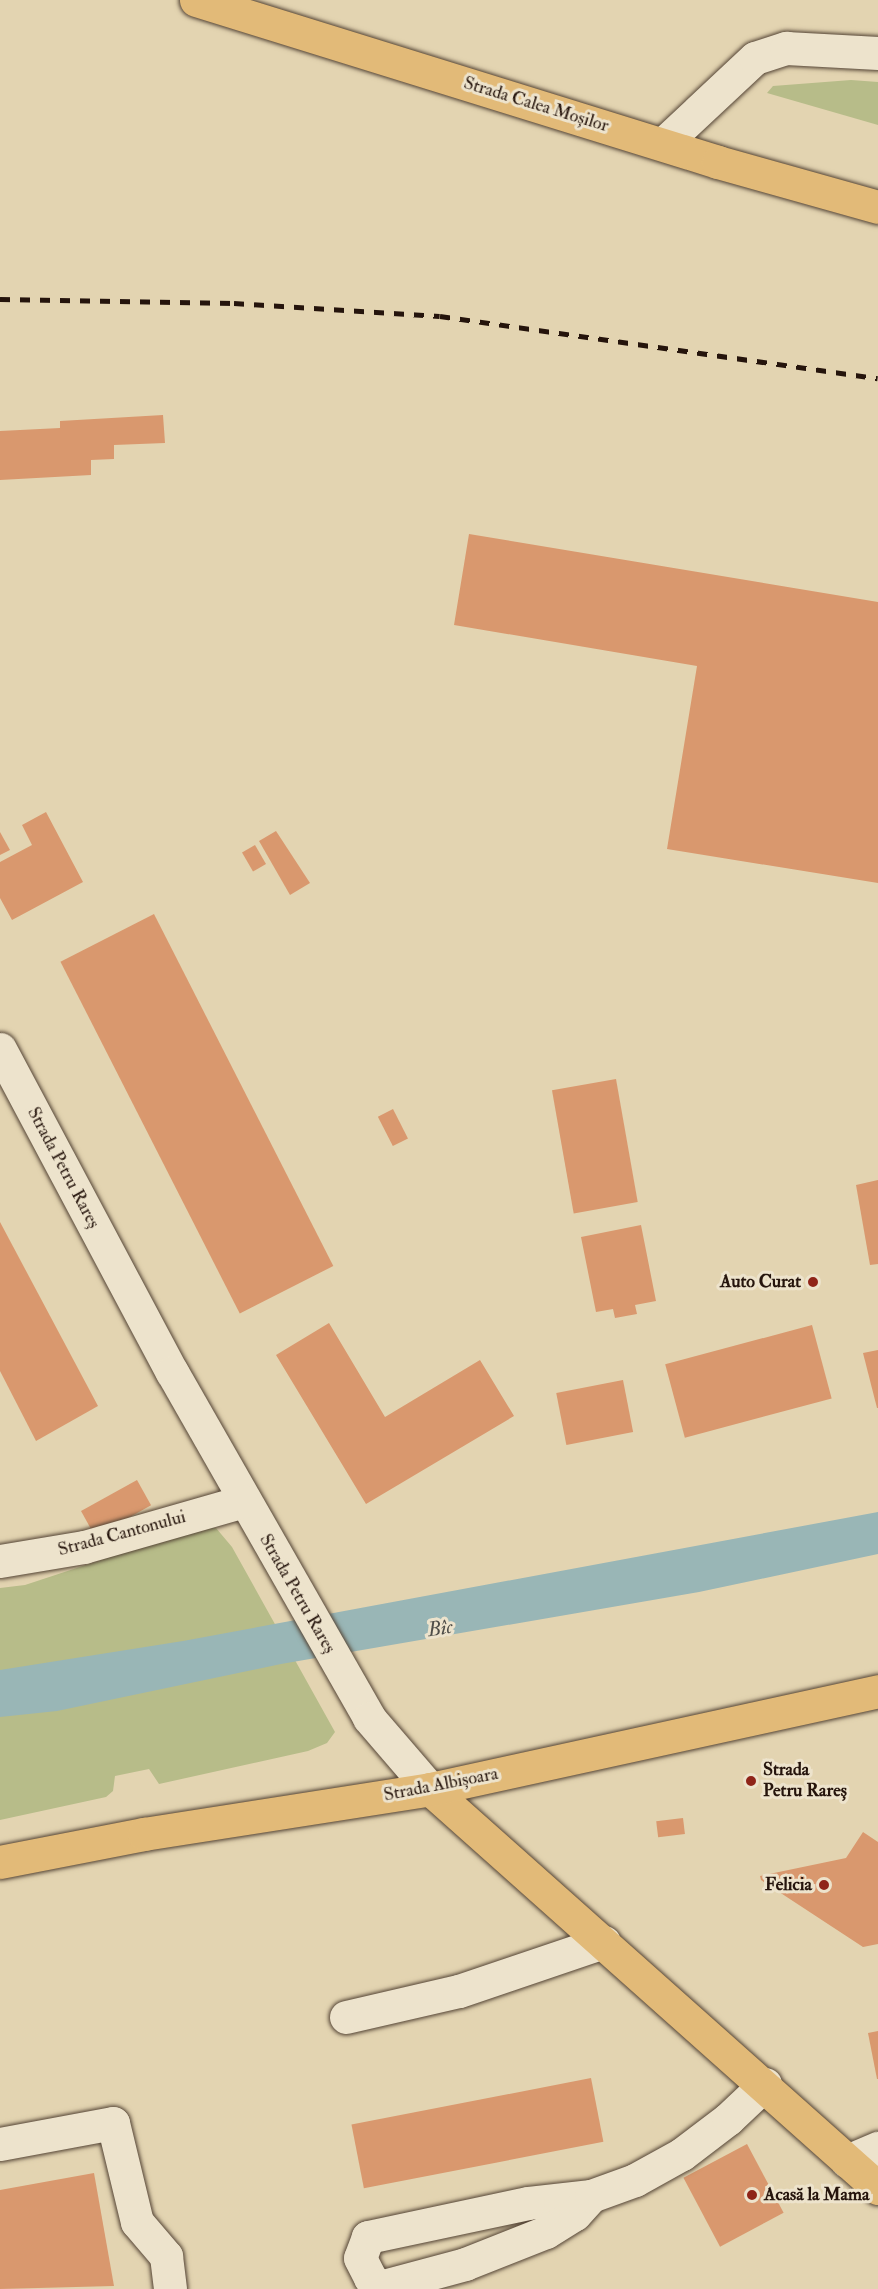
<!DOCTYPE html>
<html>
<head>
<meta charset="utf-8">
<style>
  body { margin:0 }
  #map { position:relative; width:878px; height:2289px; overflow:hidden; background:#e3d4b1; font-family:"IM FELL Double Pica",serif }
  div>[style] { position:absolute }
  .green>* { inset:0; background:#b7bc89 }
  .water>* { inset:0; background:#99b6b6 }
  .building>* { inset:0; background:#d9986e; transform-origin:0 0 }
  .roads { filter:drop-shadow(0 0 2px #544435) drop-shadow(0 0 2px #544435) }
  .minor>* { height:33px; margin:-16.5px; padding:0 16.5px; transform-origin:16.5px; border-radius:16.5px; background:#ede3cc }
  .major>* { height:33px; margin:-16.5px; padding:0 16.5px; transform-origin:16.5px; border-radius:16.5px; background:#e2ba78 }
  .rail>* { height:4.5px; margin-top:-2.25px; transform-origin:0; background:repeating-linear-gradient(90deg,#25140c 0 10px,transparent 0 20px) }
  .dots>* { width:16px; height:16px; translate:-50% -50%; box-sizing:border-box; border:3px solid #ede3cc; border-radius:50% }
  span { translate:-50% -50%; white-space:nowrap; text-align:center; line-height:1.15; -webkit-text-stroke:6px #ede3cc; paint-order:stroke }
  .street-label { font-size:18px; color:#25140c }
  .poi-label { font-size:18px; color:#25140c; font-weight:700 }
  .right { translate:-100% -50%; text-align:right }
  .left { translate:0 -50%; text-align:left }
  .water-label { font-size:20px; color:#4e4d48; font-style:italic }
</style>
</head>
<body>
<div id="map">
  <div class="green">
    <div style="clip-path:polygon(851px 80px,878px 82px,878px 125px,767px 93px,773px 86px)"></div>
    <div style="clip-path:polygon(198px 1528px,216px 1528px,232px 1547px,335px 1732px,327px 1743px,308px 1751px,159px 1784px,149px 1769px,115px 1776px,113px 1791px,106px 1797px,0 1820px,0 1588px,25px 1585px)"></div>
  </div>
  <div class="water">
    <div style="clip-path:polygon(878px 1512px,878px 1554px,699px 1592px,281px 1664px,57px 1711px,0 1717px,0 1670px,183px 1641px)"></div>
  </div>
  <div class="building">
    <div style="clip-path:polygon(163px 415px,165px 443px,114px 445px,114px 459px,91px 460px,91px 475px,0 480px,0 431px,60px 428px,60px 421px)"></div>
    <div style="clip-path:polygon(469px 534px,878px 602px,878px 883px,667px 849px,697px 666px,454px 625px)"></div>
    <div style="clip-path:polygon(46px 812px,83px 882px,12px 920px,0 898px,0 862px,32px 845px,22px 825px)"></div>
    <div style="clip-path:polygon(276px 831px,310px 883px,290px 895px,259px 841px)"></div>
    <div style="clip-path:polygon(0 832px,10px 850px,0 855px)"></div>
    <div style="left:255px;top:845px;width:22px;height:15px;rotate:60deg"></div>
    <div style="left:154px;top:914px;width:395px;height:105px;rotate:63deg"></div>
    <div style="left:616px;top:1079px;width:125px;height:65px;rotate:80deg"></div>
    <div style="left:393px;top:1109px;width:33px;height:17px;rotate:63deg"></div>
    <div style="clip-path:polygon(878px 1180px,878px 1264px,870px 1265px,856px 1185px)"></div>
    <div style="clip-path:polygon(0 1222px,98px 1406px,36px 1441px,0 1371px)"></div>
    <div style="clip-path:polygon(641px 1225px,656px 1301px,635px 1305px,637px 1314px,615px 1318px,613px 1309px,596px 1312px,581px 1237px)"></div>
    <div style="clip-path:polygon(329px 1323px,385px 1417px,480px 1360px,514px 1416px,366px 1504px,276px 1355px)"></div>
    <div style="left:812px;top:1325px;width:76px;height:152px;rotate:75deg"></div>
    <div style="clip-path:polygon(878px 1350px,878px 1408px,877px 1408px,863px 1353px)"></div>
    <div style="left:623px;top:1380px;width:53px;height:68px;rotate:79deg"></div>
    <div style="left:137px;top:1480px;width:29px;height:64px;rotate:61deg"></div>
    <div style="left:683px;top:1818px;width:16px;height:27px;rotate:83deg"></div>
    <div style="clip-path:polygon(863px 1832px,878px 1842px,878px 1944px,863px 1947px,761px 1880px,760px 1876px,846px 1858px)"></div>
    <div style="clip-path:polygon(878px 2031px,878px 2079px,877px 2079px,868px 2033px)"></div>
    <div style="left:591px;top:2078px;width:65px;height:244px;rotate:79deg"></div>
    <div style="left:747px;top:2144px;width:78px;height:72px;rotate:62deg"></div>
    <div style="clip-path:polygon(94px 2173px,114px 2286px,0 2289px,0 2190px)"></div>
  </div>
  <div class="roads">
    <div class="minor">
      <div style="left:663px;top:144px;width:126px;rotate:-43.1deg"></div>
      <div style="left:755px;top:58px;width:33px;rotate:-18deg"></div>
      <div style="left:786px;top:48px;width:92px;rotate:3.1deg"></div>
      <div style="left:0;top:1049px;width:366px;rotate:62deg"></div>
      <div style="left:172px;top:1372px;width:398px;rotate:60.3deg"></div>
      <div style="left:369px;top:1718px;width:94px;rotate:49.3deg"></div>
      <div style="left:0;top:1561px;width:85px;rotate:-9.5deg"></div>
      <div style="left:84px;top:1547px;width:166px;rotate:-16deg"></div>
      <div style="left:346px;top:2017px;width:116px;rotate:-13deg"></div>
      <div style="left:459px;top:1991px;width:153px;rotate:-18.7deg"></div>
      <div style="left:0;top:2144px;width:115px;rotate:-10.5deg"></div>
      <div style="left:113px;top:2123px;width:102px;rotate:76.4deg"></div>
      <div style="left:137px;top:2222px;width:45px;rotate:49.5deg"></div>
      <div style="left:166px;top:2256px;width:33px;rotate:83deg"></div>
      <div style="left:847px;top:2161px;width:34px;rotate:-23deg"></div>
      <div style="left:591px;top:2196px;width:63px;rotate:173.7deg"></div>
      <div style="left:528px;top:2203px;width:164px;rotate:168deg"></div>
      <div style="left:368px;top:2237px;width:22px;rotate:111deg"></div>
      <div style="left:360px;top:2258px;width:22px;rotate:63deg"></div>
      <div style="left:370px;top:2278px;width:13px;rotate:42deg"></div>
      <div style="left:380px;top:2287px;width:88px;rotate:-15.1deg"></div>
      <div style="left:465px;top:2264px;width:87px;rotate:-21.6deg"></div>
      <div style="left:546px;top:2232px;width:34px;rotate:-32deg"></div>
      <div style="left:575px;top:2214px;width:24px;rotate:-48deg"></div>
      <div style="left:591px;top:2196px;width:47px;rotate:-20deg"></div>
      <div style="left:635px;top:2180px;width:54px;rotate:-29deg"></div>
      <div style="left:682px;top:2154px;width:58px;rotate:-37.3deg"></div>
      <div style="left:728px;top:2119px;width:51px;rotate:-43.4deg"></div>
    </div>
    <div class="major">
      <div style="left:196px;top:0;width:547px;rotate:17.24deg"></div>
      <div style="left:718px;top:162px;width:166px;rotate:15.7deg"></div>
      <div style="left:430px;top:1789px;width:600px;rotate:41.69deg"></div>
      <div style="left:0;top:1862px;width:147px;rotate:-11deg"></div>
      <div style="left:144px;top:1834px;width:290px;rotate:-8.9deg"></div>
      <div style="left:430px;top:1789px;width:459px;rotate:-12.3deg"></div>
    </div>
  </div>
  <div class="rail">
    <div style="left:0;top:299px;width:234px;rotate:1deg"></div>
    <div style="left:234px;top:303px;width:206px;rotate:3.6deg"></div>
    <div style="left:440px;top:316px;width:442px;rotate:8.1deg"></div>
  </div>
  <div class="dots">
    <div style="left:813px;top:1282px;background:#8f2418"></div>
    <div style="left:751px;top:1781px;background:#8f2418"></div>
    <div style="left:824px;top:1885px;background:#8f2418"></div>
    <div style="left:752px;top:2195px;background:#8f2418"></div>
  </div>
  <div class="street-label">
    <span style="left:536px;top:105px;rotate:17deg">Strada Calea Moșilor</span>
    <span style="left:63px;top:1168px;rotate:62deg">Strada Petru Rareș</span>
    <span style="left:122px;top:1534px;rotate:-15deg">Strada Cantonului</span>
    <span style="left:297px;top:1594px;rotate:60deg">Strada Petru Rareș</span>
    <span style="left:441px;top:1785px;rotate:-11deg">Strada Albișoara</span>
  </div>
  <div class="poi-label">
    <span class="right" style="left:801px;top:1282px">Auto Curat</span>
    <span class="left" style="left:763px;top:1781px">Strada<br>Petru Rareș</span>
    <span class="right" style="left:812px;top:1885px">Felicia</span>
    <span class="left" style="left:764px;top:2195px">Acasă la Mama</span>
  </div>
  <div class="water-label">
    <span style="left:440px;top:1628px;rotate:-9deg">Bîc</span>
  </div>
</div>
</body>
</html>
